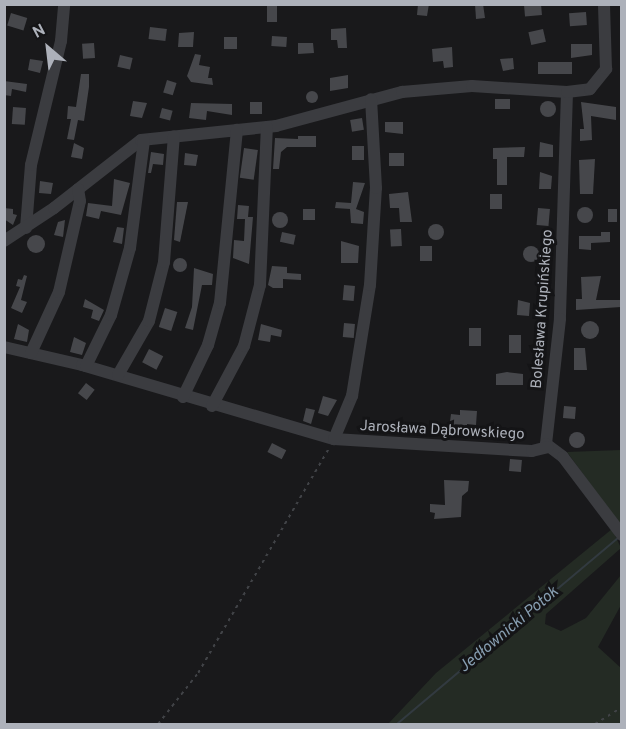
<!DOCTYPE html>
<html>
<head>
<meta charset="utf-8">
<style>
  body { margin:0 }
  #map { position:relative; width:626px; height:729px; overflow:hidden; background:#19191b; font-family:Overpass,sans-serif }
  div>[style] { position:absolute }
  .green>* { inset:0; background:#242b24 }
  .stream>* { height:2px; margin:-1px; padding:0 1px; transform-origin:1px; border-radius:1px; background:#323a40 }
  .building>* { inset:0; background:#46474b; transform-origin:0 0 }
  .round { border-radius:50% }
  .path>* { height:1.5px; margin-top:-0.75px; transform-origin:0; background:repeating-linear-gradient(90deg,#414347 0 3px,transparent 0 7.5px) }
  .minor>* { height:12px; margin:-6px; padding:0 6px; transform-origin:6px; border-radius:6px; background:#3b3c40 }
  span { translate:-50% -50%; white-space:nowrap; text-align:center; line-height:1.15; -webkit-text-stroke:6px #141416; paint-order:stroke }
  .street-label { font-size:15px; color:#adb1ba }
  .water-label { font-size:16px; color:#879eb1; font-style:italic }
  .frame { position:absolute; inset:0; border:6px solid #adb1ba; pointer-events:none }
  .north { position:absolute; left:18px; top:18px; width:60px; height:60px; -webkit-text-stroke:4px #141416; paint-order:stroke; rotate:332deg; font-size:16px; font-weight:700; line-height:24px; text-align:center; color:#adb1ba }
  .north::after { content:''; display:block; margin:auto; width:21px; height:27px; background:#adb1ba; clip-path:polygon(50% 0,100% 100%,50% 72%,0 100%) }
</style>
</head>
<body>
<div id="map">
  <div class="green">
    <div style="clip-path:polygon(621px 450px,621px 526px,567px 452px)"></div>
    <div style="clip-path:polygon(612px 529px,621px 548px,546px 614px,545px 624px,561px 631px,586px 618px,621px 575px,621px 605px,598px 647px,621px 668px,621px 724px,388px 724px,436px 673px)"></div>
  </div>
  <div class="stream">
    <div style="left:397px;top:724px;width:290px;rotate:-40.1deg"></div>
  </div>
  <div class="building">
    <div style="left:267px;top:4px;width:10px;height:18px"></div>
    <div style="clip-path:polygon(418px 4px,429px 4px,427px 16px,417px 15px)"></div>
    <div style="clip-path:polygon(475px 4px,483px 4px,485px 18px,476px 19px)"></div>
    <div style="left:541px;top:4px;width:11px;height:17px;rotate:85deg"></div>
    <div style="left:586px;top:12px;width:13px;height:17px;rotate:86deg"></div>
    <div style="left:11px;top:13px;width:17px;height:13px;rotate:17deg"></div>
    <div style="left:150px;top:27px;width:17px;height:12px;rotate:7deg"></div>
    <div style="clip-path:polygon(346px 28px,347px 48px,338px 48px,337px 40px,331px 40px,331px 29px)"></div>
    <div style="left:543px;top:29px;width:13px;height:15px;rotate:77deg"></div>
    <div style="clip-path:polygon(194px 32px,193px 47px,178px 47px,179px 33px)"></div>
    <div style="left:272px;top:36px;width:15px;height:10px;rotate:4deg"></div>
    <div style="left:224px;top:37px;width:13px;height:12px"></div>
    <div style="left:94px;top:43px;width:15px;height:12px;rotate:86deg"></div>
    <div style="clip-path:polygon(298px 43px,313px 43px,314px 53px,298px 54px)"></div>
    <div style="clip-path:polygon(571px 44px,592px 44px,592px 55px,571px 58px)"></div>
    <div style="clip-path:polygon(452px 47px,453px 67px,444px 68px,443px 61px,433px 62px,432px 49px)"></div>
    <div style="clip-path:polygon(195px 54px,201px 55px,199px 65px,210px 67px,208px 78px,212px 78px,213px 85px,191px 82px,187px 76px)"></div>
    <div style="left:120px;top:55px;width:13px;height:12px;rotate:13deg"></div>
    <div style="clip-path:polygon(513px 58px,514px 69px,503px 71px,500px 59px)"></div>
    <div style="clip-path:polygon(30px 59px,43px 61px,40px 73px,28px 70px)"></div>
    <div style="left:572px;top:62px;width:12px;height:34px;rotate:90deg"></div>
    <div style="clip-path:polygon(81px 74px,89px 74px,89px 87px,84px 121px,78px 120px,74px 140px,67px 139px,71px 119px,67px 119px,68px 106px,76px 107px)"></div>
    <div style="clip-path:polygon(348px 75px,348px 88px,330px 91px,330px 78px)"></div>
    <div style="left:167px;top:80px;width:10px;height:13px;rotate:17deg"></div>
    <div style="clip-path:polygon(4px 81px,27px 84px,26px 92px,12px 89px,11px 96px,4px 95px)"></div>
    <div class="round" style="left:306px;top:91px;width:12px;height:12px"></div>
    <div style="left:495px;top:99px;width:15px;height:10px"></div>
    <div style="clip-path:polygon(133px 101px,147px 103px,142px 118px,130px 116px)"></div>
    <div class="round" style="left:540px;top:101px;width:16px;height:16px"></div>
    <div style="left:250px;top:102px;width:12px;height:12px"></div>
    <div style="clip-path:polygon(581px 102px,616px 107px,616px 120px,591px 116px,592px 140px,580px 141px,580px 129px,584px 129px)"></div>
    <div style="clip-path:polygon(191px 103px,232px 104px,232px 115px,207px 111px,206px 120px,189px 118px)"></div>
    <div style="left:13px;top:107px;width:13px;height:17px;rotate:4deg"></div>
    <div style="left:162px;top:108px;width:11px;height:10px;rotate:15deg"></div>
    <div style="left:362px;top:118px;width:12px;height:12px;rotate:81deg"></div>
    <div style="clip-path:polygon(385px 122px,403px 122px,403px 134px,385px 132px)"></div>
    <div style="clip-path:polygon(298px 136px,316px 136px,316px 147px,287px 147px,281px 152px,279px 169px,273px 169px,275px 138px,298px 139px)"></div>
    <div style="clip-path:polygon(540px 142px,553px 145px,553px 157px,539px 157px)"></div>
    <div style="clip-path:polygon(74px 143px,84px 148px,82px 159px,71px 157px)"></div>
    <div style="left:352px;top:146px;width:12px;height:14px"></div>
    <div style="clip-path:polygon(525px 147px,524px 157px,507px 157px,507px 185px,497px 185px,497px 159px,493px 159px,493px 148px)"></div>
    <div style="left:244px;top:148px;width:14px;height:30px;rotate:8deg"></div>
    <div style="clip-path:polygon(151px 152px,164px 154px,163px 165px,153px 164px,151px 173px,148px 173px)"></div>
    <div style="clip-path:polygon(185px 153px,198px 155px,196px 166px,184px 165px)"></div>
    <div style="left:389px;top:153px;width:15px;height:13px"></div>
    <div style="clip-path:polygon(595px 159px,593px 194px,580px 194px,579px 160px)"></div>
    <div style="clip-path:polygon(540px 172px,552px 176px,551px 189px,539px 189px)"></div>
    <div style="clip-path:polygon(114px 179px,130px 183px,121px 215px,101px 211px,99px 219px,86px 216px,88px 203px,112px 206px)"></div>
    <div style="clip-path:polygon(40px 181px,53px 183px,51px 194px,39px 193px)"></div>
    <div style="clip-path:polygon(353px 182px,365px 183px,356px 209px,364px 212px,363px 224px,351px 223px,350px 209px,335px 208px,336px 202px,351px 203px)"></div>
    <div style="clip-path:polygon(408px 192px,412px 222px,400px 222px,399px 208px,390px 208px,389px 194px)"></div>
    <div style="left:490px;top:194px;width:12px;height:15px"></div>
    <div style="clip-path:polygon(177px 202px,188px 202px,180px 242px,174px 240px)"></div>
    <div style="clip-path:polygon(238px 205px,249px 206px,248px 217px,253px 217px,249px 264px,233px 258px,234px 240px,244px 241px,245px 219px,237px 219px)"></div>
    <div class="round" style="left:577px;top:207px;width:16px;height:16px"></div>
    <div style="clip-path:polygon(4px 208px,13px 209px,13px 214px,17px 215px,13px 225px,4px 219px)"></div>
    <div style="left:538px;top:208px;width:12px;height:17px;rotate:5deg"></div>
    <div style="left:303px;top:209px;width:12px;height:11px"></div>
    <div style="left:608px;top:209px;width:9px;height:13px"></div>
    <div class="round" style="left:272px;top:212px;width:16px;height:16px"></div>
    <div style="clip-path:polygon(65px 220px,63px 237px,54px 235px,58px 222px)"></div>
    <div class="round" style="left:428px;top:224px;width:16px;height:16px"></div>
    <div style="clip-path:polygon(117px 227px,124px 228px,122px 244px,113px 242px)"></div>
    <div style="left:401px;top:229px;width:17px;height:11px;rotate:87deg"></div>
    <div style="left:282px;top:232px;width:14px;height:10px;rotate:12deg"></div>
    <div style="clip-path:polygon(601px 232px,610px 232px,610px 242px,591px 243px,591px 250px,579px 249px,579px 236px,601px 236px)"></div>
    <div class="round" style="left:27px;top:235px;width:18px;height:18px"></div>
    <div style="clip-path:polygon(341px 241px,359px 246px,358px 263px,341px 263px)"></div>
    <div style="left:420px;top:246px;width:12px;height:15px"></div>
    <div class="round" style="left:523px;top:246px;width:16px;height:16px"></div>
    <div class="round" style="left:173px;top:258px;width:14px;height:14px"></div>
    <div style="clip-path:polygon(272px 266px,287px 267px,287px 273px,301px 274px,301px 280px,283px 279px,283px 288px,273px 288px,268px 285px)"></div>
    <div style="clip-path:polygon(194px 268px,213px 274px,212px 285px,202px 285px,193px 330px,185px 328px,192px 307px)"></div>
    <div style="clip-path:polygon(24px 275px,27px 276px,21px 300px,27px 302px,22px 313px,11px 308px,20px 287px,16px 286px,18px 279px,22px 280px)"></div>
    <div style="clip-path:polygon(601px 276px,596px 300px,620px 300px,621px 307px,576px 310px,576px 299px,582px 299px,581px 277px)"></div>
    <div style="left:344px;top:285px;width:11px;height:15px;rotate:5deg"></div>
    <div style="clip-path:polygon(85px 299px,104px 310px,99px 321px,91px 318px,93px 310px,83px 307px)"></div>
    <div style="clip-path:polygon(518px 300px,530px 303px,529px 316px,517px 315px)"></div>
    <div style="left:165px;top:308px;width:13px;height:20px;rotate:18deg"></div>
    <div class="round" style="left:581px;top:321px;width:18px;height:18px"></div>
    <div style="left:344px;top:323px;width:11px;height:14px;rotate:5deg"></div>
    <div style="clip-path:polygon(18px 324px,29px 330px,27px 342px,14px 339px)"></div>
    <div style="clip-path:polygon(261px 324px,282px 330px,281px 337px,271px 335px,270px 342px,258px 340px)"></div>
    <div style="left:469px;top:328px;width:12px;height:18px"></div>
    <div style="left:509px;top:335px;width:12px;height:18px"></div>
    <div style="clip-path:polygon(74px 337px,86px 343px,82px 355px,70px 352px)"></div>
    <div style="clip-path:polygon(574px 348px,585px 348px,587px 370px,574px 370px)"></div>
    <div style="left:149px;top:349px;width:16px;height:15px;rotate:27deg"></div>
    <div style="clip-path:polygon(507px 372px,523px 374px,523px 385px,496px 385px,496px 374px)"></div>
    <div style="left:86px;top:383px;width:11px;height:13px;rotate:38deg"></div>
    <div style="clip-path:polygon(323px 396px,337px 400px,328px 416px,318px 413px)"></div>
    <div style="left:564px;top:406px;width:12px;height:12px;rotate:5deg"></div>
    <div style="clip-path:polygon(306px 408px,315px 410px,311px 424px,303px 421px)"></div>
    <div style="clip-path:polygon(460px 410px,477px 411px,476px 425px,467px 424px,467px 430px,449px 429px,451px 414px,460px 415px)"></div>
    <div class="round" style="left:569px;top:432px;width:16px;height:16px"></div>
    <div style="left:272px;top:443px;width:16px;height:10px;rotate:27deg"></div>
    <div style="left:510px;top:459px;width:12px;height:12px;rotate:5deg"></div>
    <div style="clip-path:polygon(444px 480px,469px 481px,468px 491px,462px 496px,461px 517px,434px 519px,435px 513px,430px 512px,430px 504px,445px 505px)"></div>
  </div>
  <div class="path">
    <div style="left:158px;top:724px;width:65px;rotate:-51.9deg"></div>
    <div style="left:198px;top:673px;width:260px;rotate:-59.8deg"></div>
    <div style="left:595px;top:724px;width:32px;rotate:-32deg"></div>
  </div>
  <div class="minor">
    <div style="left:567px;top:92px;width:227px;rotate:91.8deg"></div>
    <div style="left:560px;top:319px;width:126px;rotate:96.4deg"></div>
    <div style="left:546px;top:444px;width:21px;rotate:37deg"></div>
    <div style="left:563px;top:457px;width:98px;rotate:52.9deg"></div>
    <div style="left:26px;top:228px;width:63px;rotate:-85.5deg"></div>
    <div style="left:31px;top:165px;width:128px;rotate:-76.4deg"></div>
    <div style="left:61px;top:41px;width:37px;rotate:-85deg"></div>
    <div style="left:4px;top:241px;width:60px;rotate:-33.4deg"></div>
    <div style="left:54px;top:208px;width:110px;rotate:-38deg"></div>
    <div style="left:141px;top:140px;width:136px;rotate:-5.9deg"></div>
    <div style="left:276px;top:126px;width:131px;rotate:-15.1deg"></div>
    <div style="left:402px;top:92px;width:70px;rotate:-4.9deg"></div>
    <div style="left:472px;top:86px;width:95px;rotate:3.6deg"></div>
    <div style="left:567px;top:92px;width:23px;rotate:-7deg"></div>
    <div style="left:590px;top:89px;width:26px;rotate:-51deg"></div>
    <div style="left:606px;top:69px;width:65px;rotate:-91.8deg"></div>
    <div style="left:4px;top:347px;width:80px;rotate:13deg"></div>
    <div style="left:82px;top:365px;width:263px;rotate:16.4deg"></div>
    <div style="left:334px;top:439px;width:198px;rotate:3.5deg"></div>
    <div style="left:532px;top:451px;width:16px;rotate:-14deg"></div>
    <div style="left:31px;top:353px;width:67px;rotate:-65.3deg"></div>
    <div style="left:59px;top:292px;width:93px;rotate:-77deg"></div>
    <div style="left:80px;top:201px;width:12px;rotate:-99deg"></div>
    <div style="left:86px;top:366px;width:57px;rotate:-63.9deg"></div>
    <div style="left:111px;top:315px;width:70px;rotate:-74.2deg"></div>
    <div style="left:130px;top:248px;width:109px;rotate:-82.6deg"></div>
    <div style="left:118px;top:375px;width:62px;rotate:-60.1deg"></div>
    <div style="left:149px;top:321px;width:61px;rotate:-75.7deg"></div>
    <div style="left:164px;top:262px;width:126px;rotate:-85.5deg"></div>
    <div style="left:183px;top:397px;width:58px;rotate:-64.3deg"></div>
    <div style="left:208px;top:345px;width:44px;rotate:-74.1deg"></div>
    <div style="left:220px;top:303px;width:174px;rotate:-84.4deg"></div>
    <div style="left:212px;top:406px;width:68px;rotate:-61.9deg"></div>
    <div style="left:244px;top:346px;width:63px;rotate:-75.3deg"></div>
    <div style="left:260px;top:285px;width:158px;rotate:-87.5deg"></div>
    <div style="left:334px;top:439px;width:47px;rotate:-67.3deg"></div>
    <div style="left:352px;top:396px;width:112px;rotate:-80.8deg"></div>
    <div style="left:370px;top:285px;width:97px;rotate:-86.5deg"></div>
    <div style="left:376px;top:188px;width:89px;rotate:-93.2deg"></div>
  </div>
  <div class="street-label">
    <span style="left:543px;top:309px;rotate:-86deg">Bolesława Krupińskiego</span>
    <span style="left:442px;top:431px;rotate:3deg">Jarosława Dąbrowskiego</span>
  </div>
  <div class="water-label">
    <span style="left:509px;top:630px;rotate:-40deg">Jedłownicki Potok</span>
  </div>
  <div class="frame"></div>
  <div class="north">N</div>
</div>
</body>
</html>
